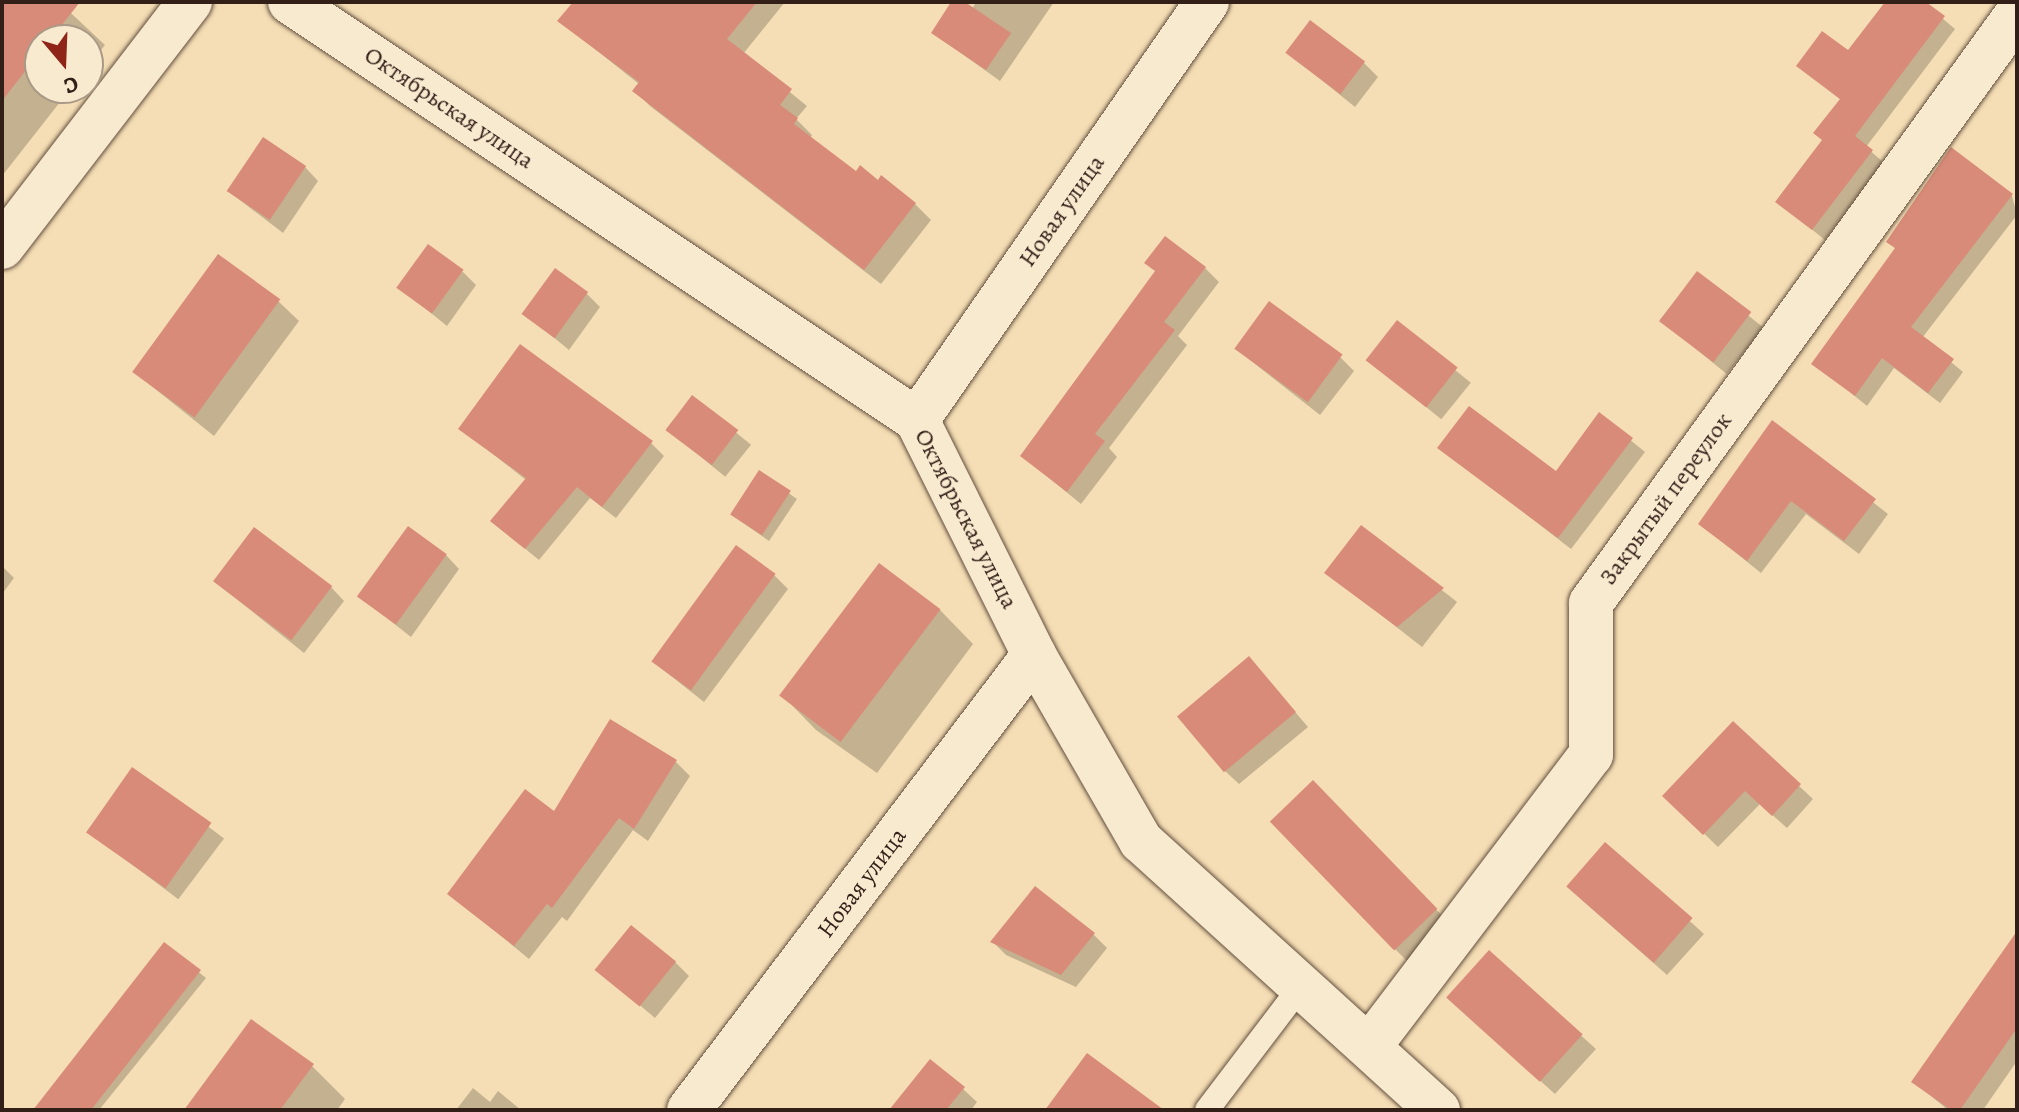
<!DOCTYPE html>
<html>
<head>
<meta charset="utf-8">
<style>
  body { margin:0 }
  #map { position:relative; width:2019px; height:1112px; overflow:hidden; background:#f5deb5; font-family:Alegreya,serif }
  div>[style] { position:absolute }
  .shadow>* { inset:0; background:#0003; transform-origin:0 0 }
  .building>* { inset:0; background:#d98b79; transform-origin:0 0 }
  .roads { filter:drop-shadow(0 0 2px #634f3f) drop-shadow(0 0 2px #634f3f) }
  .service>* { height:24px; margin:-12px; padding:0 12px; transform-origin:12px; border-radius:12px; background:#f8eacf }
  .minor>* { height:44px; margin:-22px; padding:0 22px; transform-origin:22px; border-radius:22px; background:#f8eacf }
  span { translate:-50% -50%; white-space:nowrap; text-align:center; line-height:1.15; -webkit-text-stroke:6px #f8eacf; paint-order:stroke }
  .street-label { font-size:24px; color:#321f18 }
  .frame { position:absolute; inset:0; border:4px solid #321f18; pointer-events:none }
  .north { position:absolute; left:24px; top:24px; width:80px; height:80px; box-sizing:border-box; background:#f8eacf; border:2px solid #a99986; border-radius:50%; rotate:161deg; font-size:22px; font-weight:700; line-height:32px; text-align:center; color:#321f18 }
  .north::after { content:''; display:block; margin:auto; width:28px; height:36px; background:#8f2418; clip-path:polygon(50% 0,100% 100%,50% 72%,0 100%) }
</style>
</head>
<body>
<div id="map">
  <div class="shadow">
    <div style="clip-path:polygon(2px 2px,59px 2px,105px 45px,88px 66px,88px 40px,40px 40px,40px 88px,71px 88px,2px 176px)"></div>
    <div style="clip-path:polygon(577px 2px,785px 2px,743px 54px,807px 106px,796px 119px,812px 135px,810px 139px,856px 173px,915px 204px,931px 220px,881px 284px,650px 106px,634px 90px,639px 84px,562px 23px)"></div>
    <div style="clip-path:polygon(954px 2px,972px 9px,976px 2px,1054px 2px,1000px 81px,933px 33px)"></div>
    <div style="clip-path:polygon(1888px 2px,1923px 2px,1955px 29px,1866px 147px,1884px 163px,1825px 240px,1778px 202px,1824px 141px,1841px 100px,1799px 66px,1848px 53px)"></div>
    <div style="clip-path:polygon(1287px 52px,1364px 63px,1378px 77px,1355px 107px)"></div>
    <div style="clip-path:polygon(1952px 150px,2012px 196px,2017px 215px,1922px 338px,1963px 372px,1940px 403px,1894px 368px,1867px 406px,1814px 363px,1896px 249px,1889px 242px)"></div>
    <div style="clip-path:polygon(305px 167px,318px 181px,283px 233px,228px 191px)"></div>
    <div style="clip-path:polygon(1205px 268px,1219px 282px,1178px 336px,1187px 345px,1109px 448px,1117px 457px,1081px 504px,1022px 456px,1156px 272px)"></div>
    <div style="clip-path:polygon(463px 272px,476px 285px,447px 326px,400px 288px)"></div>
    <div style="left:1697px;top:274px;width:86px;height:59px;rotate:39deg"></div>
    <div style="clip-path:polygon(586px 293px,600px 307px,569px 350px,524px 313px)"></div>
    <div style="clip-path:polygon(278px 301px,299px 321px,214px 436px,134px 372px)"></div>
    <div style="left:1397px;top:323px;width:95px;height:47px;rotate:39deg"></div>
    <div style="clip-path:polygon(1236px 349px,1340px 357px,1354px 371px,1320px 415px)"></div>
    <div style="left:692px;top:397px;width:76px;height:41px;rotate:39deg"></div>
    <div style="clip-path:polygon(1600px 415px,1645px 452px,1571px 549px,1440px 448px,1557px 474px)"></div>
    <div style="clip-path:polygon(1772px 423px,1888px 514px,1859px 554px,1806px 514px,1761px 573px,1700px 524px)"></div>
    <div style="clip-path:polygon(460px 428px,651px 443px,664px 456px,616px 518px,590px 498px,539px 560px,506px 533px,526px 480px)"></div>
    <div style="clip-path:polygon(760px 473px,797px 499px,769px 541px,739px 520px)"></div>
    <div style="left:1361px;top:527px;width:122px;height:57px;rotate:38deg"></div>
    <div style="clip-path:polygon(446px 555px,459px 569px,411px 637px,360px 597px)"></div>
    <div style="clip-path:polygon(2px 566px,14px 578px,2px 594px)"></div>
    <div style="clip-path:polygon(774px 575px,788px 589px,704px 702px,652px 661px)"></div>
    <div style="clip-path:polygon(214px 581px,331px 587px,344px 601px,304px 653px)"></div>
    <div style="clip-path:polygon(940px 610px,973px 644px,877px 773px,816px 730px,783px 696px)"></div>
    <div style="clip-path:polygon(1262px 673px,1308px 727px,1239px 784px,1225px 771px)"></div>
    <div style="clip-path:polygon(676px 762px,690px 776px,648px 841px,633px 830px,567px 921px,562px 917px,529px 959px,450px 894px,555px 814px)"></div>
    <div style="left:133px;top:770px;width:114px;height:76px;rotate:37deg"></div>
    <div style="clip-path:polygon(1799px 786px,1813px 799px,1787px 828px,1760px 804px,1718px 847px,1665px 796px)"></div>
    <div style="clip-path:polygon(1334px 804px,1456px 930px,1415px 969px,1395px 949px)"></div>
    <div style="clip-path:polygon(1605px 844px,1704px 934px,1667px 975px,1582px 900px)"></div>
    <div style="clip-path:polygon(1093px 934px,1107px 948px,1076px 987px,1006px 955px,993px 942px)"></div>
    <div style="clip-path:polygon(2017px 934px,2017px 1061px,1983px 1110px,1948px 1110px,1914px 1082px)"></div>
    <div style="clip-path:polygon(165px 945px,206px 978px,99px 1110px,38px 1110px)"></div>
    <div style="clip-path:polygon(1489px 952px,1596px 1049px,1555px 1094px,1462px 1011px)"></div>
    <div style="clip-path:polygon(675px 962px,689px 976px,655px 1018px,598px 970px)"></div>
    <div style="clip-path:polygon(312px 1066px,345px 1099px,337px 1110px,187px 1110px)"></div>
    <div style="clip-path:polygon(473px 1088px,490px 1102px,498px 1091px,521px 1110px,456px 1110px)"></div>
    <div style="clip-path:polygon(963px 1089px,977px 1102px,971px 1110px,891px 1110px)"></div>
  </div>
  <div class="building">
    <div style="clip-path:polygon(2px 2px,80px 2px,50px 40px,40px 40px,40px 52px,2px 101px)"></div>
    <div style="clip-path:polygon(573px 2px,757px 2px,727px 39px,792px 89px,780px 105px,798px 118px,794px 124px,856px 171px,860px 165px,878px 180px,881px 175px,916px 203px,864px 270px,632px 91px,639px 82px,557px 21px)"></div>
    <div style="clip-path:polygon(951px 2px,965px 2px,1011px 33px,986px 70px,931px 33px)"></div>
    <div style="clip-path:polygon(1885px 2px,1926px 2px,1945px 16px,1855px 136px,1873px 150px,1812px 230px,1775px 202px,1822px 140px,1813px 133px,1840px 99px,1796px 66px,1822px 31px,1848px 50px)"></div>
    <div style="left:1310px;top:20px;width:69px;height:41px;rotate:37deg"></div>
    <div style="left:263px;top:137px;width:52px;height:65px;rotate:34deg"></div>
    <div style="clip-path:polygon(1951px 147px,2013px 194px,1911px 327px,1954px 359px,1928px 393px,1882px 358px,1855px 396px,1811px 364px,1895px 248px,1886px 242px)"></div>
    <div style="clip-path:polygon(1165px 236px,1206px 267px,1164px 322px,1175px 330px,1095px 434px,1105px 441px,1067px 492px,1020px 456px,1155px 271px,1144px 263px)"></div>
    <div style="left:428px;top:244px;width:44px;height:54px;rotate:36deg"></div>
    <div style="left:218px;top:254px;width:77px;height:146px;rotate:36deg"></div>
    <div style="left:555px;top:268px;width:41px;height:57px;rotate:36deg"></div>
    <div style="left:1697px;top:271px;width:68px;height:63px;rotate:37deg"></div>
    <div style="left:1269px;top:301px;width:91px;height:59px;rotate:36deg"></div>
    <div style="left:1397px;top:320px;width:77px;height:51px;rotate:38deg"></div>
    <div style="clip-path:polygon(520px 344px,653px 441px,602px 507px,577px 487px,525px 549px,490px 521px,526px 478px,458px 429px)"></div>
    <div style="left:692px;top:395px;width:58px;height:44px;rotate:37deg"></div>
    <div style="clip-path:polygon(1469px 406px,1556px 471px,1599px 412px,1633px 438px,1558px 538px,1437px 448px)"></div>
    <div style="clip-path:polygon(1772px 420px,1876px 499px,1844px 541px,1791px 501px,1747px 561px,1698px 524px)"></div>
    <div style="left:759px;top:470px;width:38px;height:53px;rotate:33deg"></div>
    <div style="clip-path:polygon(1361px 525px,1444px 588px,1397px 627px,1324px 573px)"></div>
    <div style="left:408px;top:526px;width:48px;height:87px;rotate:36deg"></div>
    <div style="left:254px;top:527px;width:98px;height:68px;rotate:37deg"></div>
    <div style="left:736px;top:545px;width:49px;height:144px;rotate:36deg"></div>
    <div style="left:879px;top:563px;width:77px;height:166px;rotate:37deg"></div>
    <div style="left:1249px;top:656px;width:73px;height:94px;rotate:50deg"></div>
    <div style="clip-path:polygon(610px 719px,677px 760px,634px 829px,619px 818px,552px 908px,547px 904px,514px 946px,447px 894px,525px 789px,554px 811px)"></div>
    <div style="clip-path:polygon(1733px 721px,1801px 784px,1772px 816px,1745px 791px,1703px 835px,1662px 796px)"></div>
    <div style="left:132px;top:767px;width:97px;height:80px;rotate:35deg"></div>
    <div style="left:1313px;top:780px;width:179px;height:60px;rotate:46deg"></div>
    <div style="left:1605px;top:842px;width:116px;height:59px;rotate:41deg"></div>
    <div style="clip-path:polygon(1035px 886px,1095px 933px,1061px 975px,990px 942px)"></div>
    <div style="left:631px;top:925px;width:58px;height:58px;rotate:39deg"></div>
    <div style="clip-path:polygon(2017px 931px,2017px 1028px,1960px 1110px,1951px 1110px,1911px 1082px)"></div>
    <div style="clip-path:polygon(164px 942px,201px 970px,91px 1110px,33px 1110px)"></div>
    <div style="left:1489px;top:950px;width:126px;height:64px;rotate:42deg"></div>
    <div style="clip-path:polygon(251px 1019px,314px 1064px,280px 1110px,184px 1110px)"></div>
    <div style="clip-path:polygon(1087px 1053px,1164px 1110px,1045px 1110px)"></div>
    <div style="clip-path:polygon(930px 1059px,965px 1087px,946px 1110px,889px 1110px)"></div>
  </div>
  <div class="roads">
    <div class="service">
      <div style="left:1207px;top:1110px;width:156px;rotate:-52.8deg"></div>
    </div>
    <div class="minor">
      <div style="left:290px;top:2px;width:754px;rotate:33.69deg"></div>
      <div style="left:917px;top:420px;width:263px;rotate:63.5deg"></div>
      <div style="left:1034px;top:655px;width:215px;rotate:60.1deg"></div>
      <div style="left:1141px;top:841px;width:401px;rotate:42.2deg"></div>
      <div style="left:2px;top:247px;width:309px;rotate:-52.5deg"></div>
      <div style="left:917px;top:420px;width:509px;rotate:-55.25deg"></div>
      <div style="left:1369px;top:1047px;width:367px;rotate:-52.8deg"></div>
      <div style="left:1591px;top:755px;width:152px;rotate:-90deg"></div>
      <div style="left:1591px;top:603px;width:727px;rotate:-54.12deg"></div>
      <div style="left:689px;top:1110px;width:571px;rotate:-52.83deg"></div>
    </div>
  </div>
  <div class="street-label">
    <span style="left:449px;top:108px;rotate:34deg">Октябрьская улица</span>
    <span style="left:1062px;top:211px;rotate:-55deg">Новая улица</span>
    <span style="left:1666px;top:499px;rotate:-54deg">Закрытый переулок</span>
    <span style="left:966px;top:519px;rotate:63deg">Октябрьская улица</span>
    <span style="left:862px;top:883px;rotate:-53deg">Новая улица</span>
  </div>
  <div class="frame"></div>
  <div class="north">С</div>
</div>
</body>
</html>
